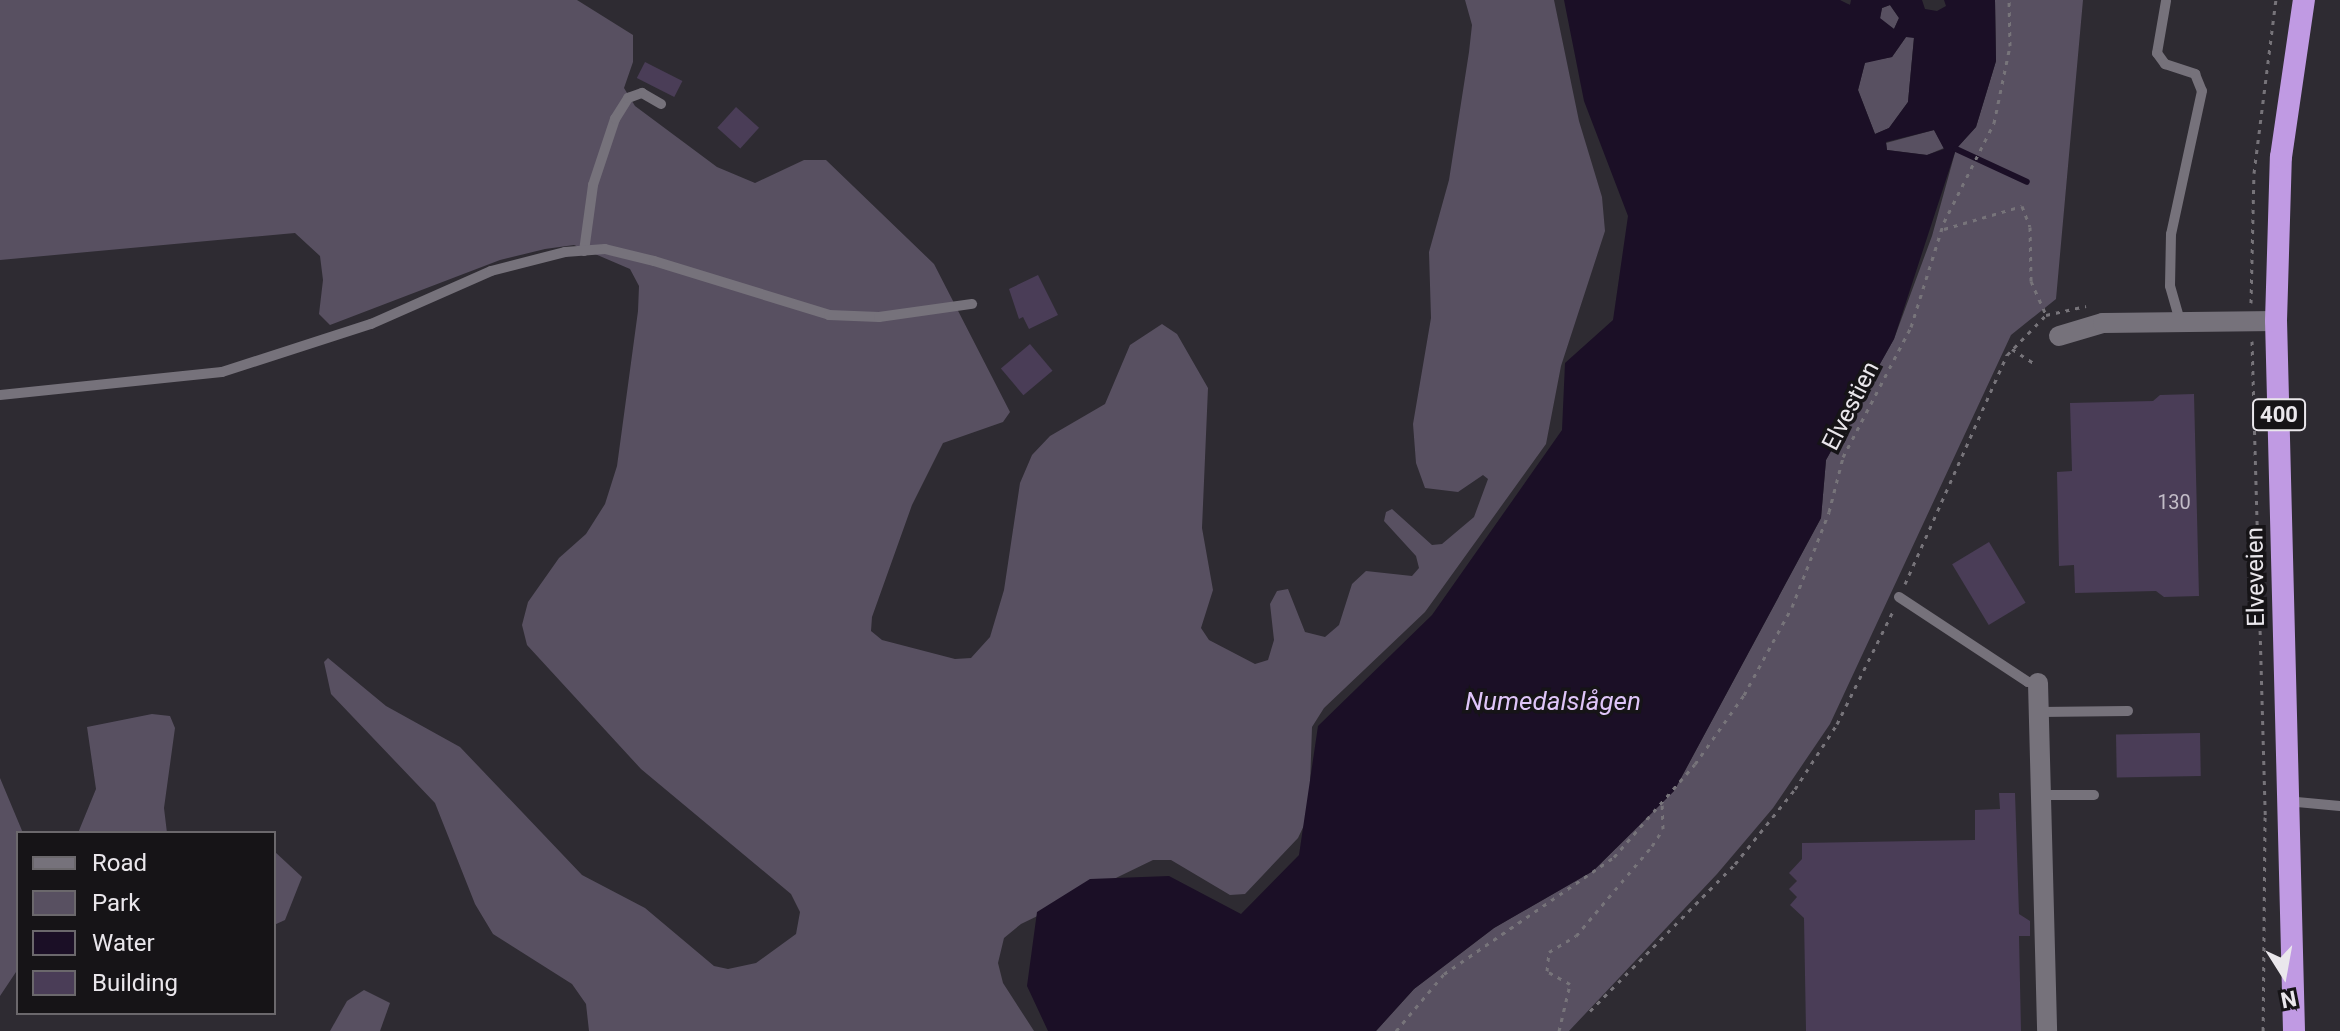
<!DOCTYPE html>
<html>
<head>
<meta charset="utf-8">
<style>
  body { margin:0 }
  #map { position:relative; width:2340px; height:1031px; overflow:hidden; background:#2e2b32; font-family:Roboto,sans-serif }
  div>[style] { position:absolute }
  .green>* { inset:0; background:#585061 }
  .water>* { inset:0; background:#1b0f26 }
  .stream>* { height:6px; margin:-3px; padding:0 3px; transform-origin:3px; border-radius:3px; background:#1b0f26 }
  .building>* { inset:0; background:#4a3d57; transform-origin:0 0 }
  .path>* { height:3px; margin-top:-1.5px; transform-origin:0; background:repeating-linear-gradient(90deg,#77747a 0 4px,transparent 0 10px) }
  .service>* { height:10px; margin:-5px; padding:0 5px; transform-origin:5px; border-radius:5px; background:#76727b }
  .minor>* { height:20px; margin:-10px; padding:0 10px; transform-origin:10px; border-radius:10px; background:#76727b }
  .trunk>* { height:22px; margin:-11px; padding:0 11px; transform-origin:11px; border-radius:11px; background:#c09ae3 }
  span { translate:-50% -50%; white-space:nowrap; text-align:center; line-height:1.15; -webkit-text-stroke:7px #161417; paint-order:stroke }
  .number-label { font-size:20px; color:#c2bcc7 }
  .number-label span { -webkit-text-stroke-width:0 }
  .shield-label span { padding:2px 6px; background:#161417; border:2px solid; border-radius:6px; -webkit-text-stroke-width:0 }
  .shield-label { font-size:22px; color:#eae7ec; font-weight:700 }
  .street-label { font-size:24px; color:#eae7ec }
  .water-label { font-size:26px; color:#dfc5f9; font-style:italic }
  .legend { position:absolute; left:16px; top:831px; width:260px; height:184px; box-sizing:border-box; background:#161417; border:2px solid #6b686c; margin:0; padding:10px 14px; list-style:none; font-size:24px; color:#eae7ec }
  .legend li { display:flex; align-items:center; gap:16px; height:40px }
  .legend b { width:40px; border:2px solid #6b686c }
  .north { position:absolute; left:2244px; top:935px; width:80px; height:80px; -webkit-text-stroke:6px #161417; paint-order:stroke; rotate:169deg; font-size:22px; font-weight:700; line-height:32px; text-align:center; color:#eae7ec }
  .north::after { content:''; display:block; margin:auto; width:28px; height:36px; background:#eae7ec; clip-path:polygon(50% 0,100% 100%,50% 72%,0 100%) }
</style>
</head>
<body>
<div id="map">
  <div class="green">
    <div style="clip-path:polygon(0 0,577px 0,633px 35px,633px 62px,624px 88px,635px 106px,717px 167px,755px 183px,804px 160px,826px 160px,934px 264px,1010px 412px,1003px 422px,943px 443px,912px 505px,872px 617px,871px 631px,882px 640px,955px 659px,971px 658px,990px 637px,1004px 590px,1020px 483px,1032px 455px,1050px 436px,1105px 404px,1130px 345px,1162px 324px,1177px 334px,1208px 388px,1202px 528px,1213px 590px,1201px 628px,1209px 640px,1255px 664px,1268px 660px,1274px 640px,1270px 604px,1277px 591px,1288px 589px,1305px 632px,1325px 637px,1339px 625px,1352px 584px,1366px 571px,1412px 576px,1419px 568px,1416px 556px,1384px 521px,1386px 512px,1392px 509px,1432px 545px,1442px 544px,1474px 517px,1488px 479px,1483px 475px,1458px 492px,1425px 488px,1416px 463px,1413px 424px,1431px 318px,1429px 252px,1449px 180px,1469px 52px,1472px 25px,1465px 0,1554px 0,1579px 121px,1602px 197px,1605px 231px,1561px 366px,1546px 444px,1425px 612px,1324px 708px,1312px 727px,1309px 815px,1298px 838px,1245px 894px,1230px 895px,1171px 860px,1153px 860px,1021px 924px,1004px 938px,998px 963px,1003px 983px,1034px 1031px,589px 1031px,586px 1004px,572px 984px,493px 934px,475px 904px,435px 803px,331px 694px,324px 662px,328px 658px,386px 706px,460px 747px,582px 875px,645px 908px,714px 966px,728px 969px,756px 963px,796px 934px,800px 912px,791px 894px,641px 769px,527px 645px,522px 625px,528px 602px,559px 558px,586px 534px,605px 504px,617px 466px,638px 311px,639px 286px,630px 269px,574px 245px,545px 249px,500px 260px,330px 325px,319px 314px,323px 280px,320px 256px,295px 233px,0 260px)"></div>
    <div style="clip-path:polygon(1995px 0,2083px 0,2056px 299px,2011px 335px,1830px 724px,1773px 808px,1717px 874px,1569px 1031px,1376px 1031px,1414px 989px,1494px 928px,1593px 871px,1674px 791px,1821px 518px,1826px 460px,1894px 339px,1932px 236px,1956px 149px,1976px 127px,1996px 61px)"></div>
    <div style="clip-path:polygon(1890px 5px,1899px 18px,1894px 29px,1880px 19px,1882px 8px)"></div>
    <div style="clip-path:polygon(1906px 37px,1914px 37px,1908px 102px,1889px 128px,1875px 134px,1858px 90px,1865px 62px,1892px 57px)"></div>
    <div style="clip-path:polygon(1934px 130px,1944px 148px,1927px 155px,1887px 150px,1886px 143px)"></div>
    <div style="clip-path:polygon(152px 714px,170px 716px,175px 728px,164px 808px,167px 833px,78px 833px,96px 789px,87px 727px)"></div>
    <div style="clip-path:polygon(0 778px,23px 833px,18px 833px,18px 969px,0 996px)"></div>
    <div style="clip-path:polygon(274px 851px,302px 877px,285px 920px,274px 925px)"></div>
    <div style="clip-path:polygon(364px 990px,390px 1003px,380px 1031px,330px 1031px,347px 1001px)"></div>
  </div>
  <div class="water">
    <div style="clip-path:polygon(evenodd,1564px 0,1840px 0,1850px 5px,1851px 0,1922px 0,1925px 9px,1937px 11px,1946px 6px,1944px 0,1995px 0,1996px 61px,1976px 127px,1956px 149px,1894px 339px,1826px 460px,1821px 518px,1674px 791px,1593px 871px,1494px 928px,1414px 989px,1376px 1031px,1048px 1031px,1027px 986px,1037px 912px,1090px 879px,1169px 876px,1241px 914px,1299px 855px,1318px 726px,1432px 615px,1562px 430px,1565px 363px,1613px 320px,1628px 216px,1584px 101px,1564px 0,1890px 5px,1899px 18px,1894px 29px,1880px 18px,1882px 8px,1890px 5px,1564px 0,1906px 37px,1914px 38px,1908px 102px,1889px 128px,1875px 134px,1858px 90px,1865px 63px,1892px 57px,1906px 37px,1564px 0,1934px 130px,1944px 149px,1927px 155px,1887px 150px,1886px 142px,1934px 130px)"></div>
  </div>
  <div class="stream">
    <div style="left:1956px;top:149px;width:78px;rotate:24.9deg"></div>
  </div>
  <div class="building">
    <div style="left:645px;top:62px;width:42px;height:18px;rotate:27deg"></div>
    <div style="left:736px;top:107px;width:31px;height:28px;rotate:42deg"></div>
    <div style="clip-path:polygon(1038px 275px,1058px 315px,1029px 329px,1023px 317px,1019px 319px,1009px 289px)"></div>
    <div style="left:1030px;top:344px;width:35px;height:38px;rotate:50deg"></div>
    <div style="clip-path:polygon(2194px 394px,2199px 596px,2164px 597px,2156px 591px,2075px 593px,2074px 565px,2059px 566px,2057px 472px,2072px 471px,2070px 403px,2153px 401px,2160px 395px)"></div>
    <div style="left:1989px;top:542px;width:71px;height:43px;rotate:59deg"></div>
    <div style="left:2200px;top:733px;width:43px;height:84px;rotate:89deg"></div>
    <div style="clip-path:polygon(1999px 793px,2015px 793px,2019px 914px,2030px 921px,2030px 936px,2019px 936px,2021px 1031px,1806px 1031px,1804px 918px,1790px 905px,1797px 897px,1789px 889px,1797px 881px,1789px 873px,1802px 859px,1802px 843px,1975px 840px,1975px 810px,2000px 809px)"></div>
  </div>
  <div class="path">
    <div style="left:1944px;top:229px;width:81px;rotate:-16.4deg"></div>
    <div style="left:2022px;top:206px;width:22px;rotate:69deg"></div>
    <div style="left:2030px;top:227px;width:54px;rotate:88.9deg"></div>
    <div style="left:2031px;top:281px;width:37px;rotate:66deg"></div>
    <div style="left:2251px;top:303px;width:130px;rotate:-88.7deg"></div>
    <div style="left:2254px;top:173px;width:174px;rotate:-82.8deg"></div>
    <div style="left:2252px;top:341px;width:476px;rotate:88.4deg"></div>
    <div style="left:2265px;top:817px;width:214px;rotate:90.5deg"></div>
    <div style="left:2012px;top:349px;width:27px;rotate:33deg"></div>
    <div style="left:1905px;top:584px;width:251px;rotate:-66deg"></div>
    <div style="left:2007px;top:355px;width:56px;rotate:-45.7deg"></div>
    <div style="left:2046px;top:315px;width:41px;rotate:-12.7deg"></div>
    <div style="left:1590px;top:1011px;width:206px;rotate:-45.4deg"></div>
    <div style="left:1735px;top:864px;width:96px;rotate:-51.3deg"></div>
    <div style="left:1795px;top:789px;width:77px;rotate:-57.1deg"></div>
    <div style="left:1837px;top:724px;width:128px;rotate:-63.6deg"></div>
    <div style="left:1396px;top:1031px;width:75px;rotate:-49.9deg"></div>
    <div style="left:1444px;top:974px;width:206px;rotate:-34.5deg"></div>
    <div style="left:1614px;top:857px;width:123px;rotate:-48.9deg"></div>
    <div style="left:1695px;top:764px;width:85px;rotate:-54.6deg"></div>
    <div style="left:1744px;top:695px;width:100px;rotate:-61.4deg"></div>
    <div style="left:1792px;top:607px;width:102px;rotate:-68.7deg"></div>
    <div style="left:1829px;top:512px;width:57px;rotate:-75.7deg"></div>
    <div style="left:1843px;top:457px;width:147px;rotate:-62.4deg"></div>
    <div style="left:1911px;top:327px;width:110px;rotate:-72.6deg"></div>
    <div style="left:1944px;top:222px;width:111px;rotate:-63.2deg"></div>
    <div style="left:1994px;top:123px;width:79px;rotate:-78.3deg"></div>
    <div style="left:2010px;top:46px;width:46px;rotate:-91.2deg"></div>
    <div style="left:1559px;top:1031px;width:48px;rotate:-76.8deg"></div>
    <div style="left:1570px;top:984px;width:26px;rotate:-151deg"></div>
    <div style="left:1547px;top:971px;width:19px;rotate:-84deg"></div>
    <div style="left:1549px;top:952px;width:31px;rotate:-31deg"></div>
    <div style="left:1576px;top:936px;width:118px;rotate:-49.8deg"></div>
    <div style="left:1652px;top:846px;width:20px;rotate:-57deg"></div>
    <div style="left:1663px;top:829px;width:24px;rotate:-92deg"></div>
  </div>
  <div class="service">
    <div style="left:2166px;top:1px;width:53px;rotate:99.8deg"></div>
    <div style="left:2157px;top:53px;width:14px;rotate:54deg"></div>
    <div style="left:2165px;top:64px;width:32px;rotate:18deg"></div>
    <div style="left:2195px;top:74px;width:18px;rotate:68deg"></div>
    <div style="left:2202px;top:91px;width:146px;rotate:102.2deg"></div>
    <div style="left:2171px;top:234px;width:52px;rotate:91.1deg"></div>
    <div style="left:2170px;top:286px;width:37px;rotate:74deg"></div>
    <div style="left:584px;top:251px;width:67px;rotate:-82.2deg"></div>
    <div style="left:593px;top:185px;width:70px;rotate:-71.6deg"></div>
    <div style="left:615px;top:119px;width:25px;rotate:-58deg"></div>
    <div style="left:628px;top:98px;width:15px;rotate:-20deg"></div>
    <div style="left:642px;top:93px;width:22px;rotate:30deg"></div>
    <div style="left:0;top:395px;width:223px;rotate:-5.9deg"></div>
    <div style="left:222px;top:372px;width:157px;rotate:-17.9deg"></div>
    <div style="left:371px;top:324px;width:131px;rotate:-23.8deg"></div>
    <div style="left:491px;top:271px;width:76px;rotate:-14.4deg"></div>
    <div style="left:565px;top:252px;width:40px;rotate:-4.3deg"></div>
    <div style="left:605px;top:249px;width:50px;rotate:13.8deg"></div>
    <div style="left:654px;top:261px;width:183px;rotate:17.1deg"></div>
    <div style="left:829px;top:315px;width:50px;rotate:2.3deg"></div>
    <div style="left:879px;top:317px;width:94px;rotate:-8deg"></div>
    <div style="left:1899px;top:597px;width:154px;rotate:33.4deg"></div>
    <div style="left:2028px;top:682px;width:10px;rotate:6deg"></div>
    <div style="left:2040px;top:712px;width:88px;rotate:-0.7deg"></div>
    <div style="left:2042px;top:795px;width:52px"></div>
    <div style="left:2286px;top:801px;width:54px;rotate:5.3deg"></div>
  </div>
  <div class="minor">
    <div style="left:2059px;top:336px;width:46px;rotate:-16.5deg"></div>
    <div style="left:2103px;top:323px;width:173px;rotate:-0.7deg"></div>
    <div style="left:2038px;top:683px;width:348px;rotate:88.5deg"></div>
  </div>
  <div class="trunk">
    <div style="left:2294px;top:1031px;width:710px;rotate:-91.45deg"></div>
    <div style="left:2276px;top:321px;width:164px;rotate:-88.3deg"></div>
    <div style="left:2281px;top:157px;width:159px;rotate:-81.7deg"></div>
  </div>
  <div class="number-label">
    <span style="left:2174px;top:502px">130</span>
  </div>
  <div class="shield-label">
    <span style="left:2279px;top:415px">400</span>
  </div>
  <div class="street-label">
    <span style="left:1851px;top:406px;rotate:-63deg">Elvestien</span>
    <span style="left:2256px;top:577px;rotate:-91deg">Elveveien</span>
  </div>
  <div class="water-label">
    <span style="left:1553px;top:702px">Numedalslågen</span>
  </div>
  <ul class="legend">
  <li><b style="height:10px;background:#76727b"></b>Road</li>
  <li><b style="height:22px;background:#585061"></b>Park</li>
  <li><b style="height:22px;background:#1b0f26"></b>Water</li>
  <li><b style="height:22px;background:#4a3d57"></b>Building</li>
  </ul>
  <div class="north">N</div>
</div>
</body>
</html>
